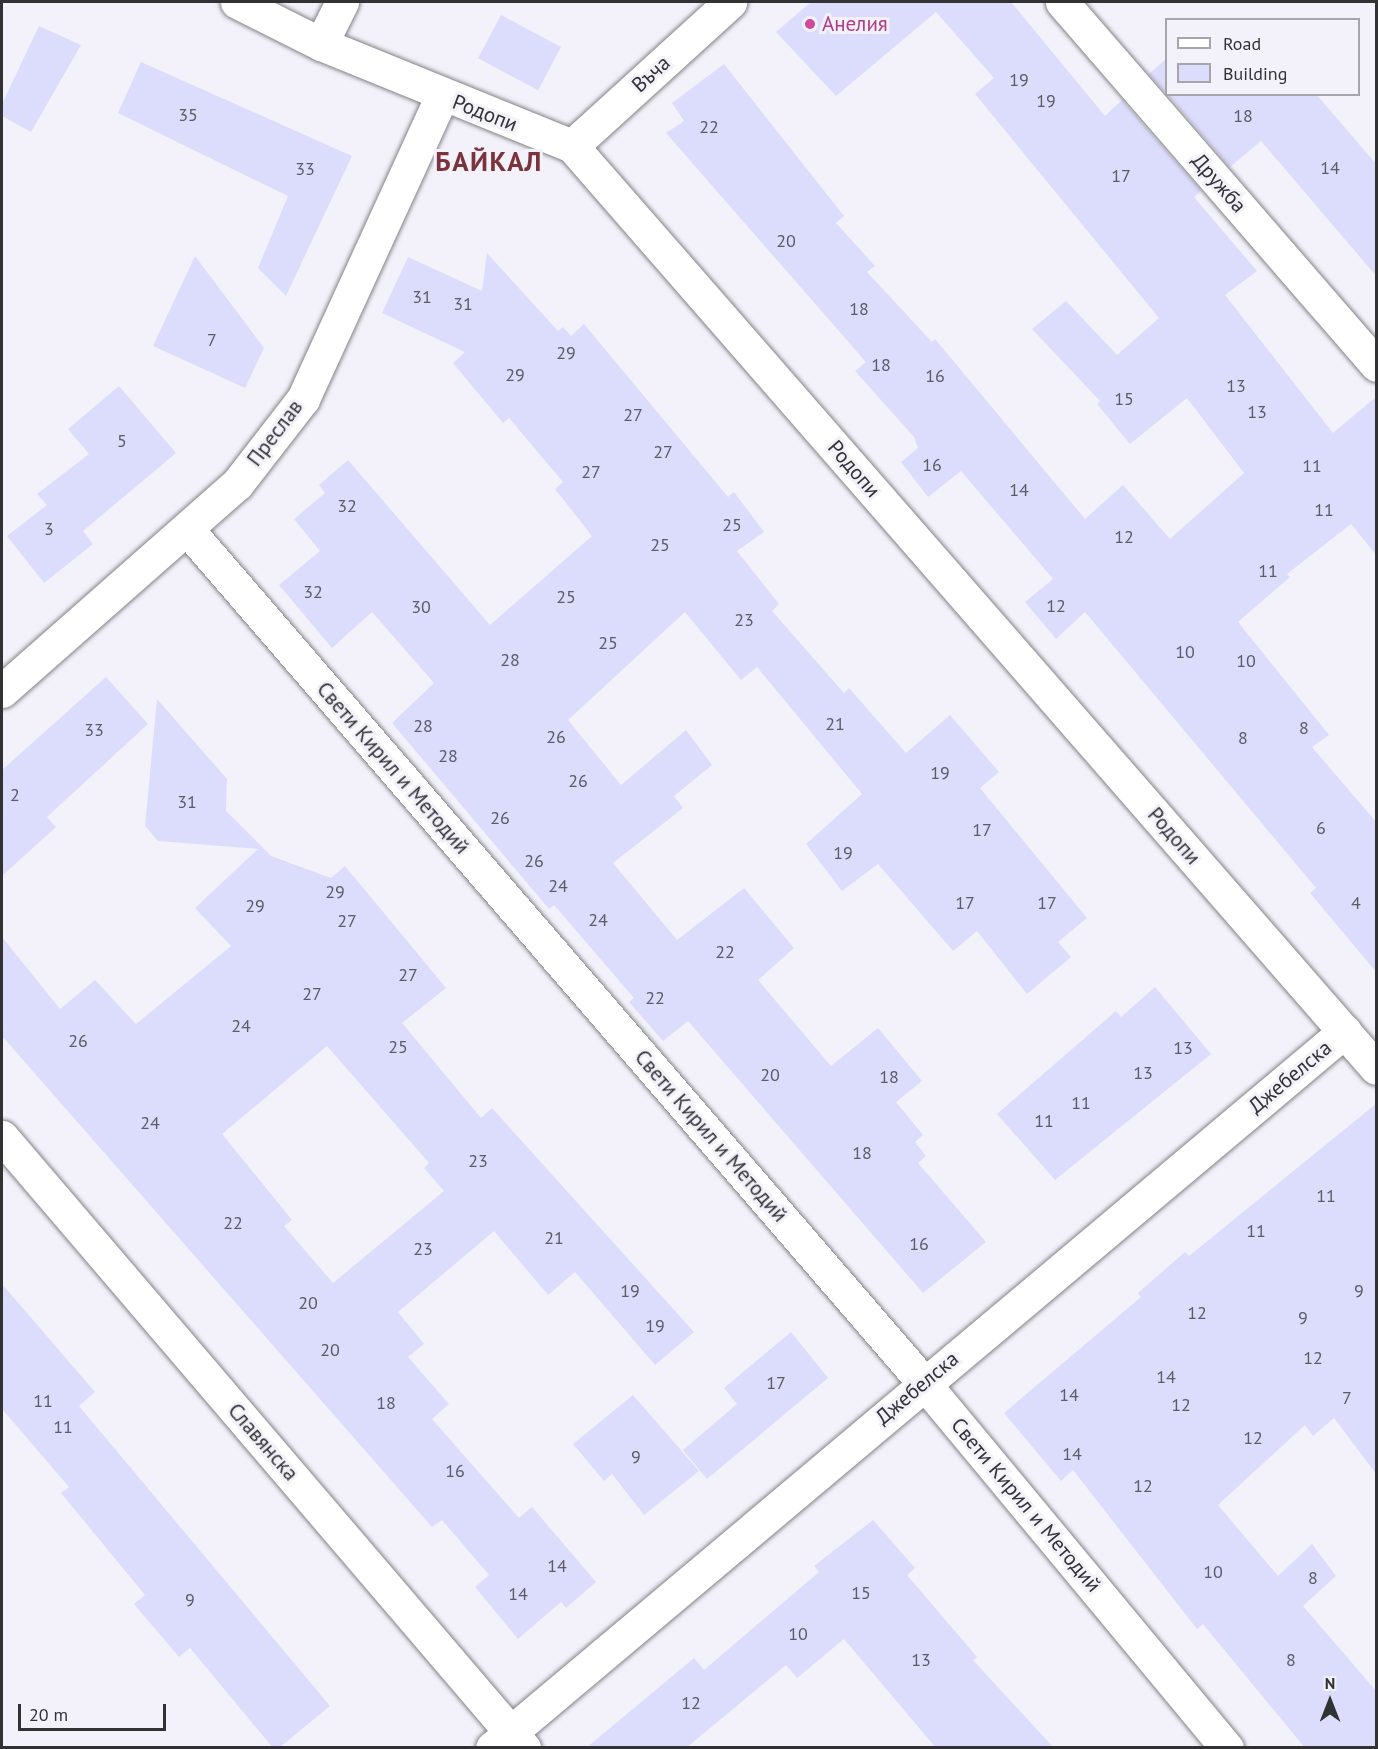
<!DOCTYPE html>
<html>
<head>
<meta charset="utf-8">
<style>
  body { margin:0 }
  #map { position:relative; width:1378px; height:1749px; overflow:hidden; background:#f3f2fa; font-family:"PT Sans",sans-serif }
  div>[style] { position:absolute }
  .building>* { inset:0; background:#dcdcfd; transform-origin:0 0 }
  .roads { filter:drop-shadow(0 0 2px #828288) drop-shadow(0 0 2px #828288) }
  .minor>* { height:33px; margin:-16.5px; padding:0 16.5px; transform-origin:16.5px; border-radius:16.5px; background:#fff }
  .dots>* { width:16px; height:16px; translate:-50% -50%; box-sizing:border-box; border:3px solid #f3f2fa; border-radius:50% }
  span { translate:-50% -50%; white-space:nowrap; text-align:center; line-height:1.15; -webkit-text-stroke:6px #f3f2fa; paint-order:stroke }
  .number-label { font-size:18px; color:#5c5c67 }
  .number-label span { -webkit-text-stroke-width:0 }
  .hotel-label { font-size:21px; color:#b23c85 }
  .left { translate:0 -50%; text-align:left }
  .street-label { font-size:21px; color:#323235 }
  .district-label { font-size:27px; color:#7b333c; font-weight:700; letter-spacing:1.5px }
  .frame { position:absolute; inset:0; border:3px solid #323235; pointer-events:none }
  .legend { position:absolute; left:1165px; top:18px; width:195px; height:78px; box-sizing:border-box; background:#f3f2fa; border:2px solid #a6a5ab; margin:0; padding:8px 10px; list-style:none; font-size:18px; color:#323235 }
  .legend li { display:flex; align-items:center; gap:12px; height:30px }
  .legend b { width:30px; border:2px solid #a6a5ab }
  .north { position:absolute; left:1300px; top:1671px; width:60px; height:60px; -webkit-text-stroke:4px #f3f2fa; paint-order:stroke; rotate:0deg; font-size:16px; font-weight:700; line-height:24px; text-align:center; color:#323235 }
  .north::after { content:''; display:block; margin:auto; width:21px; height:27px; background:#323235; clip-path:polygon(50% 0,100% 100%,50% 72%,0 100%) }
  .scale { position:absolute; left:18px; top:1704px; width:148px; height:27px; box-sizing:border-box; border:3px solid #323235; border-top:0; padding-left:8px; font-size:18px; line-height:21px; white-space:nowrap; color:#323235; -webkit-text-stroke:4px #f3f2fa; paint-order:stroke }
</style>
</head>
<body>
<div id="map">
  <div class="building">
    <div style="clip-path:polygon(811px 2px,1011px 2px,1105px 116px,1122px 100px,1201px 191px,1194px 197px,1257px 271px,1225px 295px,1333px 433px,1377px 396px,1377px 556px,1351px 524px,1287px 574px,1290px 577px,1238px 622px,1329px 735px,1312px 747px,1377px 823px,1377px 973px,1310px 893px,1316px 888px,1085px 612px,1056px 639px,1025px 602px,1053px 579px,961px 471px,928px 497px,901px 462px,918px 448px,914px 437px,855px 371px,866px 362px,666px 133px,684px 121px,672px 103px,724px 64px,844px 216px,836px 223px,875px 266px,867px 272px,932px 342px,935px 339px,1085px 519px,1123px 485px,1170px 539px,1244px 473px,1187px 398px,1130px 444px,1097px 404px,1100px 401px,1032px 329px,1066px 301px,1117px 355px,1159px 318px,975px 94px,994px 78px,936px 12px,836px 96px,776px 32px)"></div>
    <div style="left:501px;top:15px;width:68px;height:49px;rotate:28deg"></div>
    <div style="clip-path:polygon(39px 26px,81px 45px,31px 132px,2px 116px,2px 104px)"></div>
    <div style="clip-path:polygon(1167px 58px,1167px 94px,1149px 74px)"></div>
    <div style="clip-path:polygon(141px 62px,352px 156px,286px 296px,258px 268px,288px 196px,118px 113px)"></div>
    <div style="clip-path:polygon(1167px 94px,1316px 94px,1377px 165px,1377px 277px,1261px 141px,1230px 167px)"></div>
    <div style="clip-path:polygon(487px 253px,558px 331px,563px 327px,571px 336px,584px 324px,728px 497px,734px 492px,764px 532px,737px 551px,779px 604px,772px 611px,844px 693px,849px 688px,906px 753px,950px 715px,999px 772px,980px 788px,1087px 918px,1058px 942px,1071px 957px,1027px 994px,977px 931px,953px 951px,878px 864px,842px 891px,806px 844px,862px 794px,757px 667px,741px 680px,685px 612px,568px 720px,621px 785px,686px 730px,712px 765px,674px 796px,683px 808px,613px 863px,677px 940px,744px 888px,794px 948px,758px 980px,831px 1066px,878px 1028px,922px 1081px,896px 1102px,923px 1135px,915px 1142px,926px 1156px,918px 1163px,986px 1242px,923px 1293px,688px 1021px,663px 1041px,629px 1002px,634px 998px,554px 905px,549px 909px,392px 723px,434px 683px,372px 612px,332px 648px,279px 585px,320px 551px,294px 519px,325px 493px,319px 485px,348px 460px,490px 625px,592px 536px,555px 489px,563px 482px,509px 418px,503px 423px,453px 363px,465px 352px,382px 313px,408px 257px,482px 291px)"></div>
    <div style="clip-path:polygon(195px 256px,264px 348px,245px 388px,153px 346px)"></div>
    <div style="clip-path:polygon(119px 386px,176px 453px,83px 531px,93px 544px,44px 583px,7px 536px,47px 505px,37px 494px,89px 454px,68px 429px)"></div>
    <div style="clip-path:polygon(106px 677px,148px 724px,47px 817px,56px 827px,2px 876px,2px 770px)"></div>
    <div style="clip-path:polygon(evenodd,157px 699px,227px 779px,226px 811px,271px 856px,331px 878px,345px 866px,446px 988px,402px 1023px,481px 1118px,492px 1108px,694px 1332px,655px 1365px,575px 1272px,548px 1295px,494px 1231px,398px 1312px,424px 1344px,408px 1357px,449px 1404px,432px 1419px,519px 1518px,532px 1507px,596px 1582px,566px 1608px,561px 1602px,518px 1639px,475px 1587px,489px 1575px,442px 1520px,432px 1527px,2px 1036px,2px 937px,60px 1009px,95px 980px,136px 1024px,231px 946px,195px 908px,258px 849px,158px 841px,145px 826px,157px 699px,327px 1046px,429px 1163px,424px 1168px,444px 1191px,333px 1283px,284px 1226px,292px 1220px,222px 1134px,327px 1046px)"></div>
    <div style="clip-path:polygon(1155px 987px,1211px 1054px,1055px 1180px,997px 1114px,1116px 1011px,1121px 1017px)"></div>
    <div style="clip-path:polygon(1377px 1103px,1377px 1475px,1334px 1418px,1313px 1436px,1305px 1425px,1218px 1505px,1278px 1576px,1312px 1544px,1336px 1576px,1303px 1606px,1377px 1692px,1377px 1748px,1305px 1748px,1203px 1624px,1197px 1629px,1073px 1470px,1061px 1481px,1004px 1413px,1141px 1297px,1138px 1293px,1171px 1264px,1185px 1252px,1189px 1256px)"></div>
    <div style="clip-path:polygon(2px 1284px,95px 1392px,79px 1406px,330px 1706px,279px 1748px,273px 1748px,190px 1648px,179px 1657px,134px 1604px,145px 1595px,61px 1493px,69px 1487px,2px 1409px)"></div>
    <div style="clip-path:polygon(791px 1332px,828px 1378px,707px 1479px,683px 1450px,737px 1404px,724px 1388px)"></div>
    <div style="clip-path:polygon(633px 1395px,699px 1471px,644px 1515px,612px 1474px,604px 1481px,573px 1444px)"></div>
    <div style="clip-path:polygon(873px 1520px,915px 1568px,907px 1575px,977px 1657px,973px 1660px,1054px 1748px,936px 1748px,844px 1639px,797px 1678px,786px 1665px,686px 1748px,586px 1748px,694px 1658px,704px 1670px,819px 1572px,814px 1566px)"></div>
  </div>
  <div class="roads">
    <div class="minor">
      <div style="left:237px;top:2px;width:94px;rotate:26.6deg"></div>
      <div style="left:321px;top:44px;width:271px;rotate:22.1deg"></div>
      <div style="left:572px;top:146px;width:1223px;rotate:48.91deg"></div>
      <div style="left:1062px;top:2px;width:480px;rotate:49.1deg"></div>
      <div style="left:321px;top:44px;width:47px;rotate:-63.4deg"></div>
      <div style="left:572px;top:146px;width:214px;rotate:-42.3deg"></div>
      <div style="left:187px;top:529px;width:1127px;rotate:49.21deg"></div>
      <div style="left:923px;top:1382px;width:476px;rotate:50.3deg"></div>
      <div style="left:2px;top:691px;width:313px;rotate:-41.4deg"></div>
      <div style="left:237px;top:484px;width:108px;rotate:-52.2deg"></div>
      <div style="left:303px;top:399px;width:333px;rotate:-65.4deg"></div>
      <div style="left:2px;top:1137px;width:804px;rotate:49.49deg"></div>
      <div style="left:492px;top:1748px;width:1114px;rotate:-40.05deg"></div>
    </div>
  </div>
  <div class="dots">
    <div style="left:810px;top:24px;background:#d1479c"></div>
  </div>
  <div class="number-label">
    <span style="left:1019px;top:80px">19</span>
    <span style="left:1046px;top:101px">19</span>
    <span style="left:188px;top:115px">35</span>
    <span style="left:1243px;top:116px">18</span>
    <span style="left:709px;top:127px">22</span>
    <span style="left:1330px;top:168px">14</span>
    <span style="left:305px;top:169px">33</span>
    <span style="left:1121px;top:176px">17</span>
    <span style="left:786px;top:241px">20</span>
    <span style="left:422px;top:297px">31</span>
    <span style="left:463px;top:304px">31</span>
    <span style="left:859px;top:309px">18</span>
    <span style="left:212px;top:340px">7</span>
    <span style="left:566px;top:353px">29</span>
    <span style="left:881px;top:365px">18</span>
    <span style="left:515px;top:375px">29</span>
    <span style="left:935px;top:376px">16</span>
    <span style="left:1236px;top:386px">13</span>
    <span style="left:1124px;top:399px">15</span>
    <span style="left:1257px;top:412px">13</span>
    <span style="left:633px;top:415px">27</span>
    <span style="left:122px;top:441px">5</span>
    <span style="left:663px;top:452px">27</span>
    <span style="left:932px;top:465px">16</span>
    <span style="left:1312px;top:466px">11</span>
    <span style="left:591px;top:472px">27</span>
    <span style="left:1019px;top:490px">14</span>
    <span style="left:347px;top:506px">32</span>
    <span style="left:1324px;top:510px">11</span>
    <span style="left:732px;top:525px">25</span>
    <span style="left:49px;top:529px">3</span>
    <span style="left:1124px;top:537px">12</span>
    <span style="left:660px;top:545px">25</span>
    <span style="left:1268px;top:571px">11</span>
    <span style="left:313px;top:592px">32</span>
    <span style="left:566px;top:597px">25</span>
    <span style="left:1056px;top:606px">12</span>
    <span style="left:421px;top:607px">30</span>
    <span style="left:744px;top:620px">23</span>
    <span style="left:608px;top:643px">25</span>
    <span style="left:1185px;top:652px">10</span>
    <span style="left:510px;top:660px">28</span>
    <span style="left:1246px;top:661px">10</span>
    <span style="left:835px;top:724px">21</span>
    <span style="left:423px;top:726px">28</span>
    <span style="left:1304px;top:728px">8</span>
    <span style="left:94px;top:730px">33</span>
    <span style="left:556px;top:737px">26</span>
    <span style="left:1243px;top:738px">8</span>
    <span style="left:448px;top:756px">28</span>
    <span style="left:940px;top:773px">19</span>
    <span style="left:578px;top:781px">26</span>
    <span style="left:15px;top:795px">2</span>
    <span style="left:187px;top:802px">31</span>
    <span style="left:500px;top:818px">26</span>
    <span style="left:1321px;top:828px">6</span>
    <span style="left:982px;top:830px">17</span>
    <span style="left:843px;top:853px">19</span>
    <span style="left:534px;top:861px">26</span>
    <span style="left:558px;top:886px">24</span>
    <span style="left:335px;top:892px">29</span>
    <span style="left:965px;top:903px">17</span>
    <span style="left:1047px;top:903px">17</span>
    <span style="left:1356px;top:903px">4</span>
    <span style="left:255px;top:906px">29</span>
    <span style="left:598px;top:920px">24</span>
    <span style="left:347px;top:921px">27</span>
    <span style="left:725px;top:952px">22</span>
    <span style="left:408px;top:975px">27</span>
    <span style="left:312px;top:994px">27</span>
    <span style="left:655px;top:998px">22</span>
    <span style="left:241px;top:1026px">24</span>
    <span style="left:78px;top:1041px">26</span>
    <span style="left:398px;top:1047px">25</span>
    <span style="left:1183px;top:1048px">13</span>
    <span style="left:1143px;top:1073px">13</span>
    <span style="left:770px;top:1075px">20</span>
    <span style="left:889px;top:1077px">18</span>
    <span style="left:1081px;top:1103px">11</span>
    <span style="left:1044px;top:1121px">11</span>
    <span style="left:150px;top:1123px">24</span>
    <span style="left:862px;top:1153px">18</span>
    <span style="left:478px;top:1161px">23</span>
    <span style="left:1326px;top:1196px">11</span>
    <span style="left:233px;top:1223px">22</span>
    <span style="left:1256px;top:1231px">11</span>
    <span style="left:554px;top:1238px">21</span>
    <span style="left:919px;top:1244px">16</span>
    <span style="left:423px;top:1249px">23</span>
    <span style="left:630px;top:1291px">19</span>
    <span style="left:1359px;top:1291px">9</span>
    <span style="left:308px;top:1303px">20</span>
    <span style="left:1197px;top:1313px">12</span>
    <span style="left:1303px;top:1318px">9</span>
    <span style="left:655px;top:1326px">19</span>
    <span style="left:330px;top:1350px">20</span>
    <span style="left:1313px;top:1358px">12</span>
    <span style="left:1166px;top:1377px">14</span>
    <span style="left:776px;top:1383px">17</span>
    <span style="left:1069px;top:1395px">14</span>
    <span style="left:1347px;top:1398px">7</span>
    <span style="left:43px;top:1401px">11</span>
    <span style="left:386px;top:1403px">18</span>
    <span style="left:1181px;top:1405px">12</span>
    <span style="left:63px;top:1427px">11</span>
    <span style="left:1253px;top:1438px">12</span>
    <span style="left:1072px;top:1454px">14</span>
    <span style="left:636px;top:1457px">9</span>
    <span style="left:455px;top:1471px">16</span>
    <span style="left:1143px;top:1486px">12</span>
    <span style="left:557px;top:1566px">14</span>
    <span style="left:1213px;top:1572px">10</span>
    <span style="left:1313px;top:1578px">8</span>
    <span style="left:861px;top:1593px">15</span>
    <span style="left:518px;top:1594px">14</span>
    <span style="left:190px;top:1600px">9</span>
    <span style="left:798px;top:1634px">10</span>
    <span style="left:921px;top:1660px">13</span>
    <span style="left:1291px;top:1660px">8</span>
    <span style="left:691px;top:1703px">12</span>
  </div>
  <div class="hotel-label">
    <span class="left" style="left:822px;top:24px">Анелия</span>
  </div>
  <div class="street-label">
    <span style="left:651px;top:74px;rotate:-42deg">Въча</span>
    <span style="left:485px;top:113px;rotate:21deg">Родопи</span>
    <span style="left:1219px;top:183px;rotate:49deg">Дружба</span>
    <span style="left:275px;top:433px;rotate:-53deg">Преслав</span>
    <span style="left:854px;top:469px;rotate:49deg">Родопи</span>
    <span style="left:393px;top:768px;rotate:49deg">Свети Кирил и Методий</span>
    <span style="left:1174px;top:836px;rotate:49deg">Родопи</span>
    <span style="left:1290px;top:1077px;rotate:-40deg">Джебелска</span>
    <span style="left:711px;top:1136px;rotate:49deg">Свети Кирил и Методий</span>
    <span style="left:917px;top:1388px;rotate:-40deg">Джебелска</span>
    <span style="left:263px;top:1442px;rotate:49deg">Славянска</span>
    <span style="left:1026px;top:1505px;rotate:50deg">Свети Кирил и Методий</span>
  </div>
  <div class="district-label">
    <span style="left:489px;top:162px">БАЙКАЛ</span>
  </div>
  <div class="frame"></div>
  <ul class="legend">
  <li><b style="height:8px;background:#fff"></b>Road</li>
  <li><b style="height:16px;background:#dcdcfd"></b>Building</li>
  </ul>
  <div class="north">N</div>
  <div class="scale">20 m</div>
</div>
</body>
</html>
